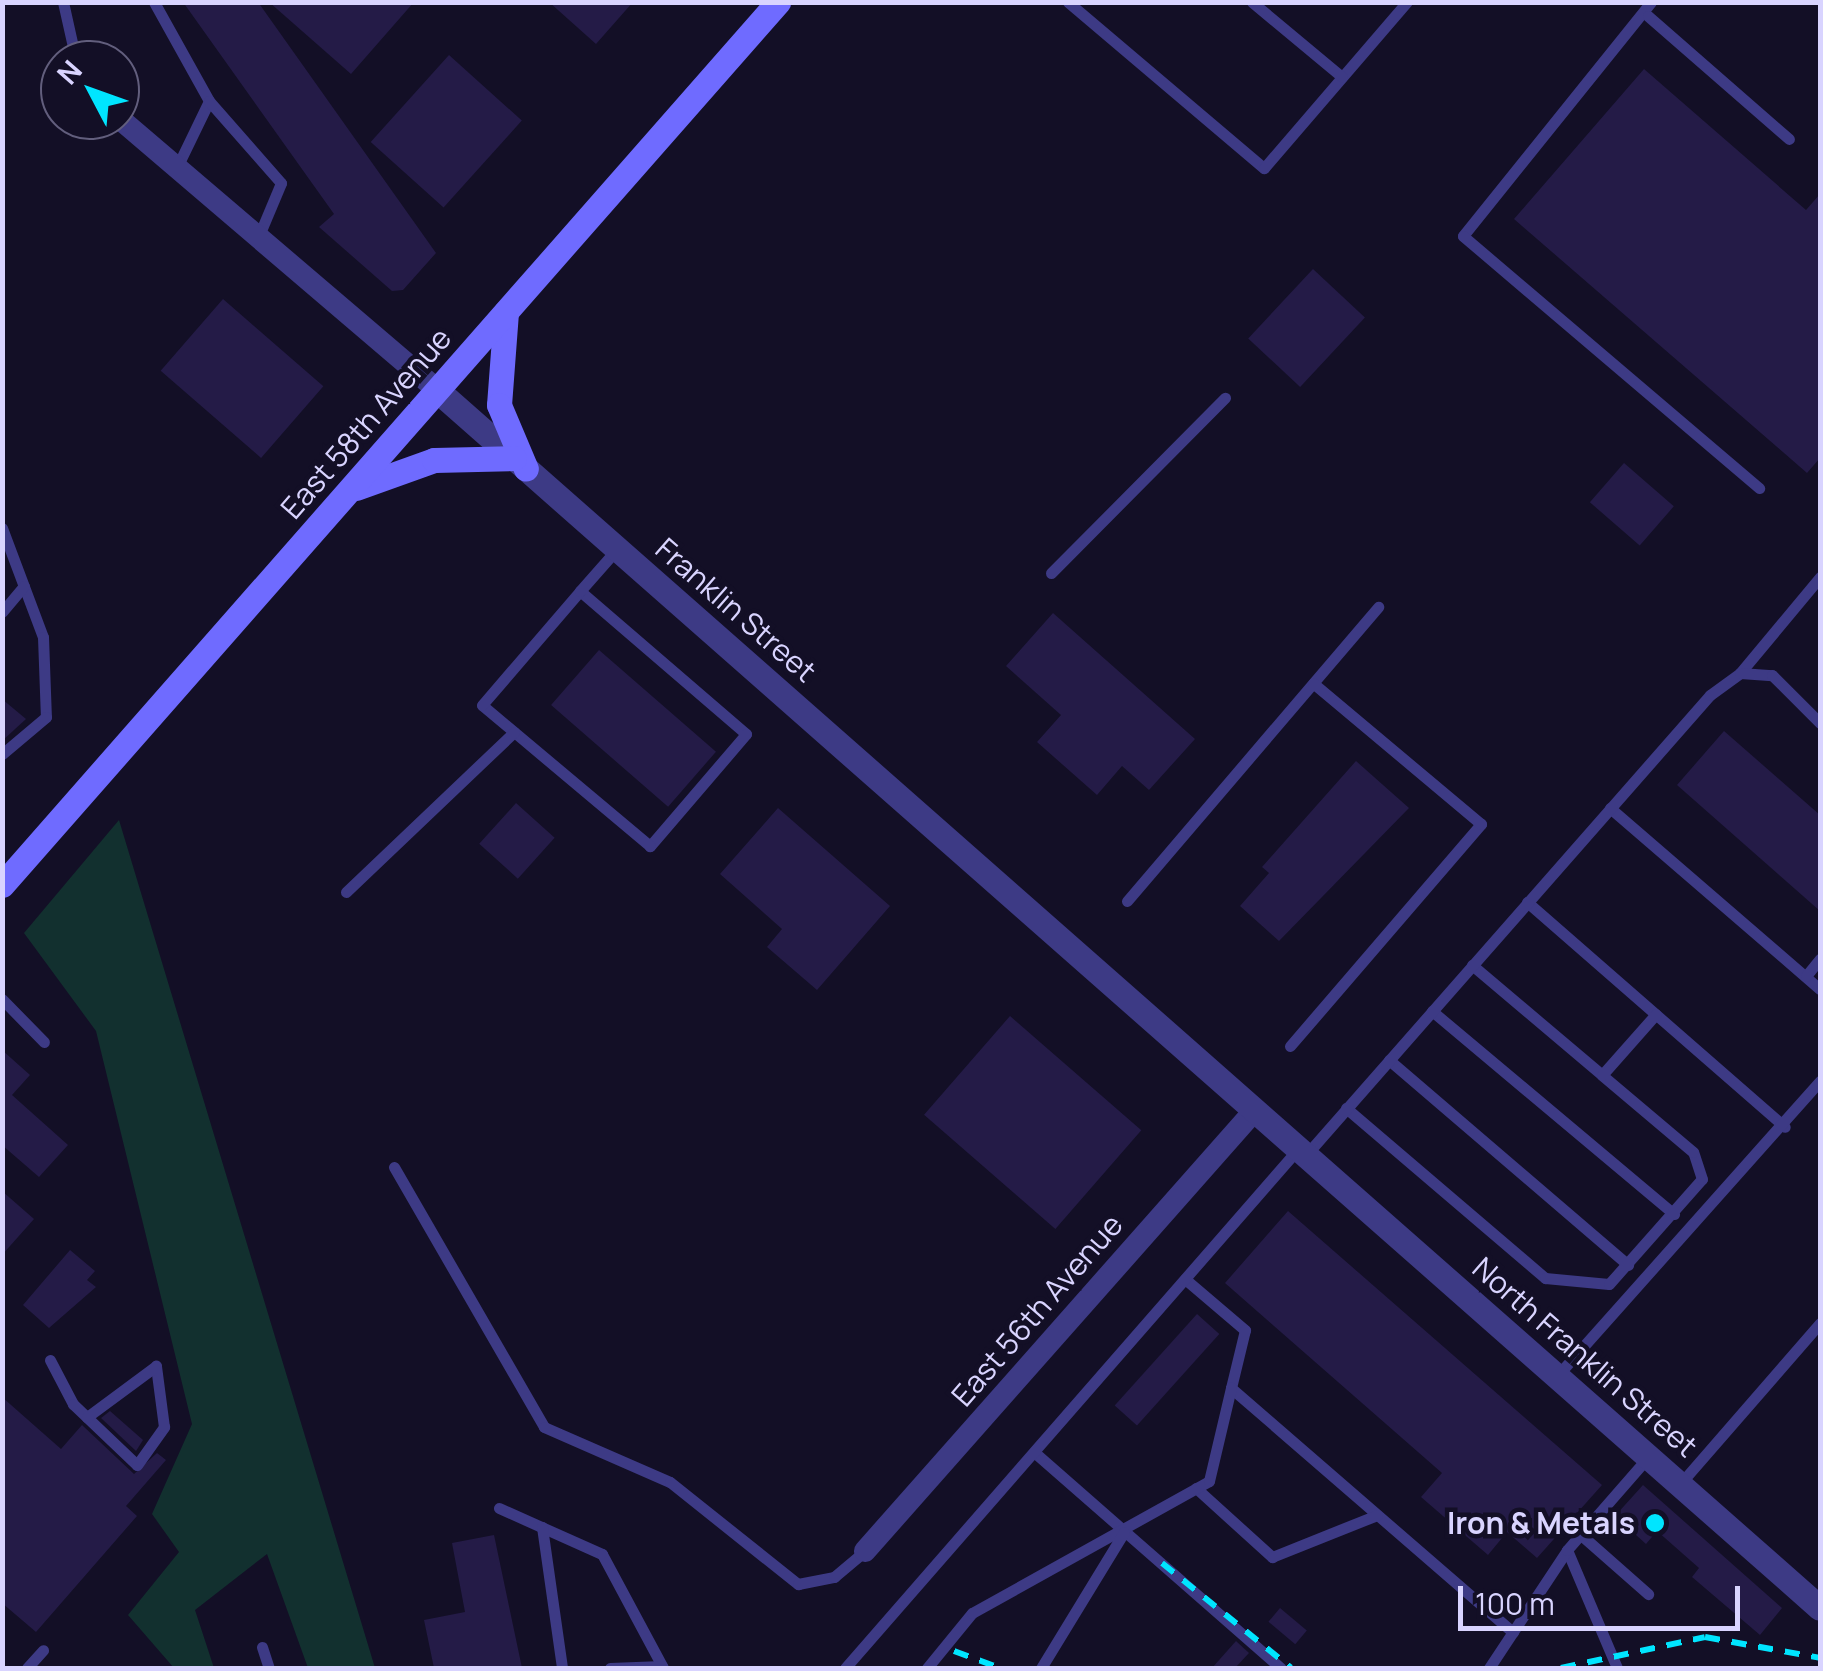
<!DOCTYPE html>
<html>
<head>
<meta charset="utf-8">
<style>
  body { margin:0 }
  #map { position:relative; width:1823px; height:1671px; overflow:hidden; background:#130f26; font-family:Manrope,sans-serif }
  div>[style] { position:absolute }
  .green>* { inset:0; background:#12302f }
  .building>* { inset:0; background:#241b47; transform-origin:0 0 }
  .service>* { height:11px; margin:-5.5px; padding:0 5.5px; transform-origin:5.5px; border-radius:5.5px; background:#3d3a85 }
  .minor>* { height:22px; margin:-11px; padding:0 11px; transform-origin:11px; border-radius:11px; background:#3d3a85 }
  .tertiary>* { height:25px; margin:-12.5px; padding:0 12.5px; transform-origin:12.5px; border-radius:12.5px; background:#3d3a85 }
  .secondary>* { height:25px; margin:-12.5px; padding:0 12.5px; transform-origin:12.5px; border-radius:12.5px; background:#6f6bff }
  .rail>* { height:6px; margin-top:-3px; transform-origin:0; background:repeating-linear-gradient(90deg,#00e5ff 0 15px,transparent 0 27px) }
  .dots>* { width:28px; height:28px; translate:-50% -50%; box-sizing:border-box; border:5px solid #130f26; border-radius:50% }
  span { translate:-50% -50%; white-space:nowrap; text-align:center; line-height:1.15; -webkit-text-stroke:9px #130f26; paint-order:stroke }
  .street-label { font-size:30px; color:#d9d4ff }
  .poi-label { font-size:30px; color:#d9d4ff; font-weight:700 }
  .right { translate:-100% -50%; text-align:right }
  .frame { position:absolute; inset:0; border:5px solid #d9d4ff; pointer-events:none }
  .north { position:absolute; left:40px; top:40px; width:100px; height:100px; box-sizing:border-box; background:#130f26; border:2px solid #625e7d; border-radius:50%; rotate:311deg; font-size:28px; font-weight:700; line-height:40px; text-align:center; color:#d9d4ff }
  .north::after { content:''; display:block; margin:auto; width:35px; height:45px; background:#00e5ff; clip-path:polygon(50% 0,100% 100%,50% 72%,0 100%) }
  .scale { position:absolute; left:1458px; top:1586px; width:282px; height:45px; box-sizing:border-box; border:5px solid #d9d4ff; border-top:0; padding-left:12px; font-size:30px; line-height:35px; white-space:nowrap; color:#d9d4ff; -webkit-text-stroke:8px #130f26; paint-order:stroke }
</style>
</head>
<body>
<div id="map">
  <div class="green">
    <div style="clip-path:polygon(119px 820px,375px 1668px,308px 1668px,267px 1554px,195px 1610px,214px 1668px,174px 1668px,128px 1615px,179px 1552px,152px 1514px,192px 1424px,96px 1031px,24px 933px)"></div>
  </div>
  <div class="building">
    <div style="clip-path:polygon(183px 2px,258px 2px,436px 253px,403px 290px,392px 291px,319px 227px,334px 214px)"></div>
    <div style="clip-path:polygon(269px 2px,414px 2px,351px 74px)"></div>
    <div style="clip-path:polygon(549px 2px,633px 2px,596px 44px)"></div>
    <div style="left:449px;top:55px;width:98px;height:117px;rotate:42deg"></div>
    <div style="clip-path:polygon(1644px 69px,1806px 210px,1820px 194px,1820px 458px,1807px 473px,1514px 219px)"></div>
    <div style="left:1313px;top:269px;width:71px;height:95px;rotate:43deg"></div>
    <div style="left:223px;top:299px;width:133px;height:95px;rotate:41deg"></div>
    <div style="left:1624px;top:463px;width:66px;height:52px;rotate:41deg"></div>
    <div style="clip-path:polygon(1053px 613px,1195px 739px,1149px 790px,1122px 766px,1097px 795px,1037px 742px,1061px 715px,1006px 666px)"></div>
    <div style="left:599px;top:650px;width:155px;height:73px;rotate:41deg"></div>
    <div style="clip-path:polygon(2px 699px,26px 719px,2px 741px)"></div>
    <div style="clip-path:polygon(1724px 731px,1820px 815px,1820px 911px,1677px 785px)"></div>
    <div style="clip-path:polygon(1356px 761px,1409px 808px,1279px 941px,1240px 906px,1269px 873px,1262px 867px)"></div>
    <div style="left:516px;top:803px;width:52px;height:55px;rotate:42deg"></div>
    <div style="clip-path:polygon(778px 808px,890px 906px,817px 990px,767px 947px,782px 929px,720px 874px)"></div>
    <div style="left:1010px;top:1016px;width:174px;height:131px;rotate:41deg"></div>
    <div style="clip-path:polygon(2px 1050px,30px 1075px,12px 1095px,68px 1145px,39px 1177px,2px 1145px)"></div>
    <div style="clip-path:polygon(2px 1191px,34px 1219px,2px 1255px)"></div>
    <div style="clip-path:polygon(1288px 1211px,1602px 1485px,1537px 1558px,1507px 1532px,1488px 1555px,1421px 1497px,1442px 1473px,1225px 1283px)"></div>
    <div style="clip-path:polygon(70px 1250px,95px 1271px,87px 1280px,96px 1287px,49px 1328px,23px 1305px)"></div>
    <div style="left:1197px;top:1314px;width:30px;height:123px;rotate:42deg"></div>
    <div style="clip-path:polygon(2px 1397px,61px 1449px,82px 1425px,134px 1474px,157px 1453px,166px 1460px,126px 1506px,137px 1516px,36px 1632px,2px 1603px)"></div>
    <div style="clip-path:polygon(110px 1411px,143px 1440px,136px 1451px,101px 1418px)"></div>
    <div style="clip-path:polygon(1643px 1485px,1782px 1608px,1760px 1635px,1692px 1577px,1699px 1568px,1657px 1531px,1646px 1544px,1615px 1516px)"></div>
    <div style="clip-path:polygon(494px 1535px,522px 1668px,434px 1668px,424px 1620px,465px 1612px,452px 1543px)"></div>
    <div style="left:1280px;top:1608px;width:35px;height:18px;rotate:40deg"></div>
    <div style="clip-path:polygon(1236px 1641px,1249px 1653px,1235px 1668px,1212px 1668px)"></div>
  </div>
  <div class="service">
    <div style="left:63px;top:2px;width:59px;rotate:77.4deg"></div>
    <div style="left:154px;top:2px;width:113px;rotate:60.9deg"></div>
    <div style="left:209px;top:101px;width:71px;rotate:115.8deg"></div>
    <div style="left:1068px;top:2px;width:257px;rotate:40.3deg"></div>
    <div style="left:1264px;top:168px;width:219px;rotate:-49.3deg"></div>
    <div style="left:1252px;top:2px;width:117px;rotate:39.8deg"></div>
    <div style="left:1651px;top:2px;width:300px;rotate:128.8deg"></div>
    <div style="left:1463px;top:236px;width:389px;rotate:40.4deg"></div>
    <div style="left:1648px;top:16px;width:187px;rotate:41.1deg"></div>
    <div style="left:209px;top:101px;width:109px;rotate:48.7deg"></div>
    <div style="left:281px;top:183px;width:54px;rotate:112.8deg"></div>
    <div style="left:2px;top:528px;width:116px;rotate:69.4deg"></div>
    <div style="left:43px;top:637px;width:80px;rotate:87.9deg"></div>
    <div style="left:46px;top:717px;width:57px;rotate:139.9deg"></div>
    <div style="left:1051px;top:573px;width:247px;rotate:-45.2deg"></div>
    <div style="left:580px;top:591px;width:219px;rotate:40.7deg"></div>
    <div style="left:746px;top:734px;width:148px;rotate:130.6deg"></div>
    <div style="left:650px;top:846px;width:219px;rotate:-140deg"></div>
    <div style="left:482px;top:705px;width:150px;rotate:-49.3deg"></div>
    <div style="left:580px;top:591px;width:56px;rotate:-48.6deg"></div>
    <div style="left:2px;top:612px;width:34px;rotate:-50deg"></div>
    <div style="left:1740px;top:673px;width:125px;rotate:-50.2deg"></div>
    <div style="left:1610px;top:808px;width:277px;rotate:40.8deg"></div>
    <div style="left:346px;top:892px;width:232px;rotate:-43.6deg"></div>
    <div style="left:1127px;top:901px;width:387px;rotate:-49.5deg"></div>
    <div style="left:1527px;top:902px;width:342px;rotate:41.1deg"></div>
    <div style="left:1472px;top:965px;width:170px;rotate:40.2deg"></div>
    <div style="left:1806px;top:976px;width:22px;rotate:-51deg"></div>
    <div style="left:2px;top:999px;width:60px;rotate:45.7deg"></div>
    <div style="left:1432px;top:1011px;width:316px;rotate:40deg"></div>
    <div style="left:1290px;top:1046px;width:293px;rotate:-49.3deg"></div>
    <div style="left:1481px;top:824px;width:219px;rotate:-140deg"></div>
    <div style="left:1389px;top:1060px;width:315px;rotate:40.6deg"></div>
    <div style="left:1346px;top:1108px;width:262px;rotate:40.5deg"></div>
    <div style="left:1545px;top:1278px;width:64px;rotate:5.4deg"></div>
    <div style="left:1609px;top:1284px;width:140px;rotate:-48.5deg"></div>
    <div style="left:1702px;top:1179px;width:28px;rotate:-108deg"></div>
    <div style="left:1693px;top:1152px;width:119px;rotate:-139.8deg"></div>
    <div style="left:1602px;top:1075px;width:81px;rotate:-48.5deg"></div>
    <div style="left:1306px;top:1155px;width:612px;rotate:-48.71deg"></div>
    <div style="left:1710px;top:695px;width:37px;rotate:-36deg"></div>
    <div style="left:1740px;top:673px;width:32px;rotate:4deg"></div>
    <div style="left:1772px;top:675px;width:68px;rotate:45deg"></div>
    <div style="left:394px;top:1167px;width:300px;rotate:60deg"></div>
    <div style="left:544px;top:1427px;width:137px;rotate:23.6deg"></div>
    <div style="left:670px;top:1482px;width:164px;rotate:38.6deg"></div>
    <div style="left:798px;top:1584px;width:37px;rotate:-11deg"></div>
    <div style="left:834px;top:1577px;width:40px;rotate:-40deg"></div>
    <div style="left:1185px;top:1279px;width:79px;rotate:40.4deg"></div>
    <div style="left:1245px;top:1330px;width:60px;rotate:103.6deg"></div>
    <div style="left:1231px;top:1388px;width:373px;rotate:40.9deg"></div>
    <div style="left:50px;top:1360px;width:50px;rotate:62.4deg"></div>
    <div style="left:73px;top:1404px;width:88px;rotate:43.6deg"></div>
    <div style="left:137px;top:1465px;width:47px;rotate:-54.6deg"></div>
    <div style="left:164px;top:1427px;width:62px;rotate:-97.5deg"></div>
    <div style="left:156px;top:1366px;width:86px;rotate:143.5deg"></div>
    <div style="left:1557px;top:1376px;width:395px;rotate:-48.3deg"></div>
    <div style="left:1034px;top:1452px;width:328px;rotate:41.2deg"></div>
    <div style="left:1680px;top:1484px;width:213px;rotate:-49deg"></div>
    <div style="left:1196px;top:1488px;width:103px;rotate:42.2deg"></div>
    <div style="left:1272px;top:1557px;width:113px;rotate:-21.8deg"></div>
    <div style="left:499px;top:1508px;width:113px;rotate:24.1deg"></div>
    <div style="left:602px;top:1554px;width:129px;rotate:61.8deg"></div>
    <div style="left:542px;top:1527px;width:142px;rotate:81.9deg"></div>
    <div style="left:1580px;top:1534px;width:91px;rotate:41.4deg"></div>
    <div style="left:1567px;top:1550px;width:128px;rotate:67deg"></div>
    <div style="left:262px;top:1647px;width:22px;rotate:72deg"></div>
    <div style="left:27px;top:1668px;width:24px;rotate:-48deg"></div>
    <div style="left:610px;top:1668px;width:52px;rotate:-2.2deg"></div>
    <div style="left:845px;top:1668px;width:690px;rotate:-48.88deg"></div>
    <div style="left:927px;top:1668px;width:71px;rotate:-50.7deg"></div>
    <div style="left:972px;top:1613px;width:271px;rotate:-29.1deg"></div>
    <div style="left:1209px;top:1481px;width:96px;rotate:-76.7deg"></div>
    <div style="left:1041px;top:1668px;width:159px;rotate:-58.6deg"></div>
    <div style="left:1489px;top:1668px;width:141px;rotate:-56.5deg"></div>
    <div style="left:1567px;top:1550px;width:123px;rotate:-48.9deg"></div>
  </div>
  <div class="minor">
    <div style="left:120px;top:119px;width:418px;rotate:40.5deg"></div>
    <div style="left:865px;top:1551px;width:589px;rotate:-48.51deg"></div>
  </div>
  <div class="tertiary">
    <div style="left:438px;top:391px;width:1841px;rotate:41.37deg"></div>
  </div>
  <div class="secondary">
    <div style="left:506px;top:312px;width:93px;rotate:94.3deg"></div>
    <div style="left:499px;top:405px;width:69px;rotate:67.1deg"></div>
    <div style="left:356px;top:488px;width:83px;rotate:-19.7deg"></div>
    <div style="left:434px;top:460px;width:80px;rotate:-1.4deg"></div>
    <div style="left:2px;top:885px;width:1176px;rotate:-48.69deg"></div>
  </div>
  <div class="rail">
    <div style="left:1162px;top:1563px;width:166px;rotate:39.1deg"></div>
    <div style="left:954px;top:1651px;width:49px;rotate:20.3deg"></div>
    <div style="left:1561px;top:1668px;width:147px;rotate:-12.1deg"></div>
    <div style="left:1705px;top:1637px;width:117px;rotate:10.3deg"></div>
  </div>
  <div class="dots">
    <div style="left:1655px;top:1523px;background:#00e5ff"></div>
  </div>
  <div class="street-label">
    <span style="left:366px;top:423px;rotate:-49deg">East 58th Avenue</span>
    <span style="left:736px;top:610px;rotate:41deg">Franklin Street</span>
    <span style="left:1037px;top:1310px;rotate:-49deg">East 56th Avenue</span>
    <span style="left:1585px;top:1357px;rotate:41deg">North Franklin Street</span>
  </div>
  <div class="poi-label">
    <span class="right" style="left:1635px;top:1523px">Iron &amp; Metals</span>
  </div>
  <div class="frame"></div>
  <div class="north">N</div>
  <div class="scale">100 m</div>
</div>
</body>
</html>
